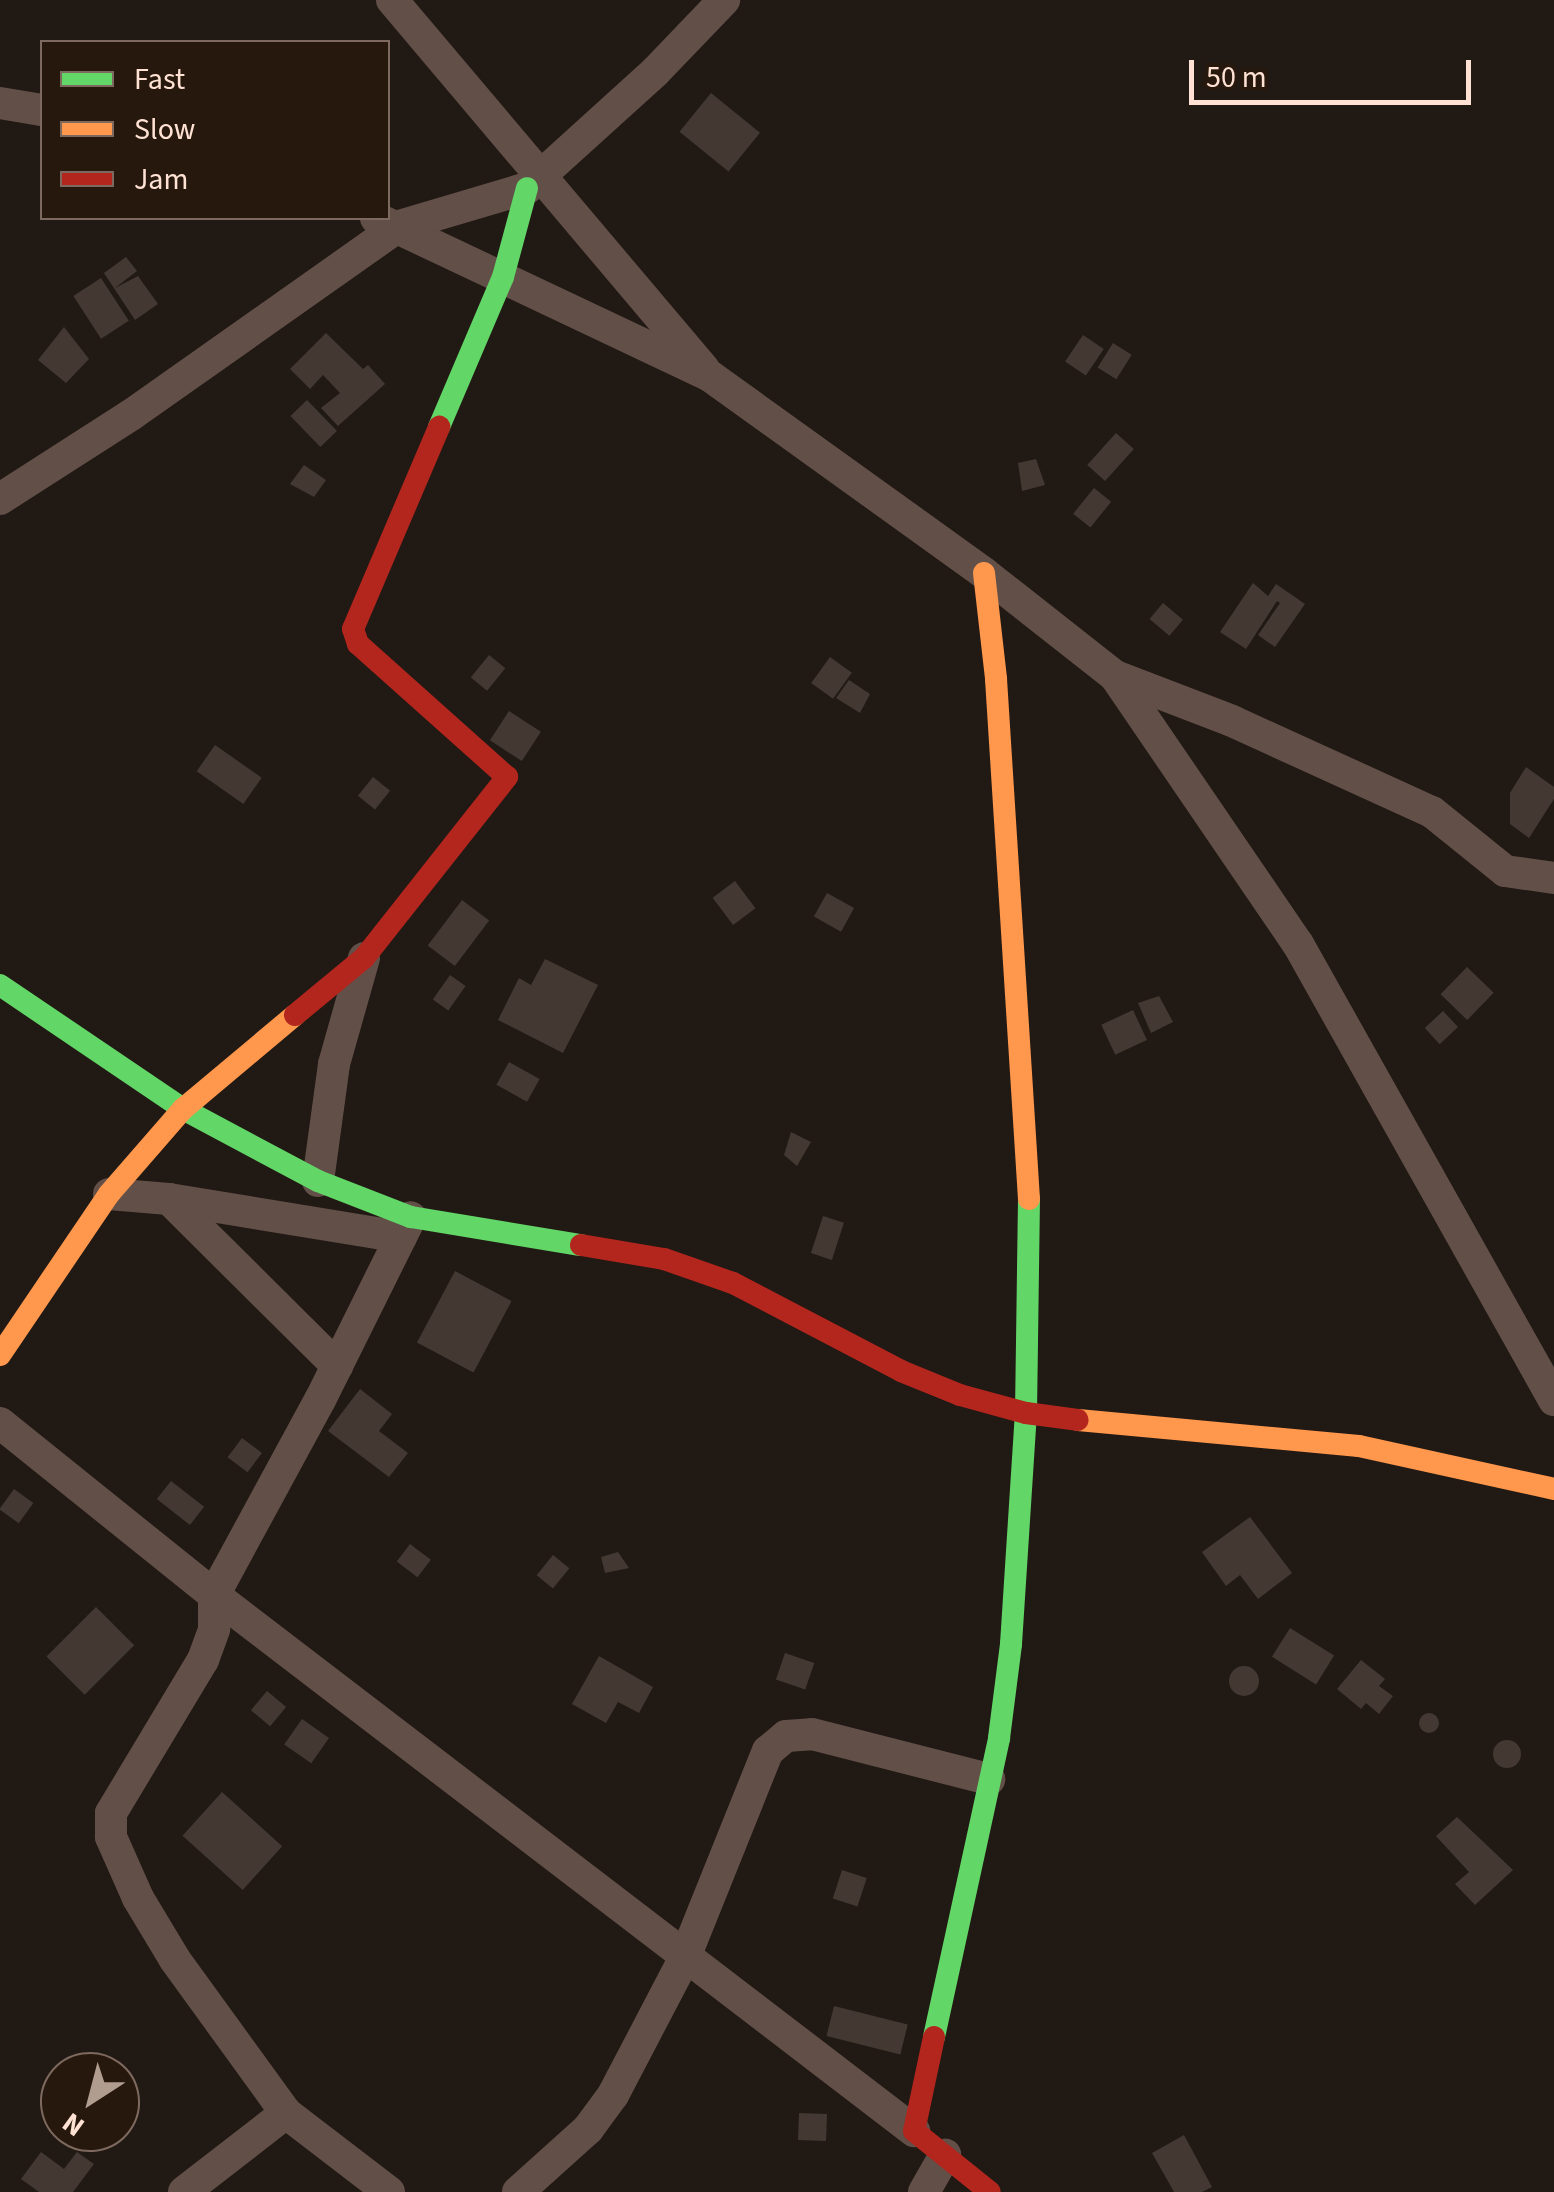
<!DOCTYPE html>
<html>
<head>
<meta charset="utf-8">
<style>
  body { margin:0 }
  #map { position:relative; width:1554px; height:2192px; overflow:hidden; background:#211914; font-family:"Source Sans 3",sans-serif }
  div>[style] { position:absolute }
  .building>* { inset:0; background:#433932; transform-origin:0 0 }
  .round { border-radius:50% }
  .street>* { height:32px; margin:-16px; padding:0 16px; transform-origin:16px; border-radius:16px; background:#624f48 }
  .fast>* { height:22px; margin:-11px; padding:0 11px; transform-origin:11px; border-radius:11px; background:#63d668 }
  .slow>* { height:22px; margin:-11px; padding:0 11px; transform-origin:11px; border-radius:11px; background:#ff974d }
  .jam>* { height:22px; margin:-11px; padding:0 11px; transform-origin:11px; border-radius:11px; background:#b3261e }
  span { translate:-50% -50%; white-space:nowrap; text-align:center; line-height:1.15; -webkit-text-stroke:8px #27180e; paint-order:stroke }
  .legend { position:absolute; left:40px; top:40px; width:350px; height:180px; box-sizing:border-box; background:#27180e; border:2px solid #7d695d; margin:0; padding:12px 18px; list-style:none; font-size:30px; color:#ffe2d3 }
  .legend li { display:flex; align-items:center; gap:20px; height:50px }
  .legend b { width:50px; border:2px solid #7d695d }
  .north { position:absolute; left:40px; top:2052px; width:100px; height:100px; box-sizing:border-box; background:#27180e; border:2px solid #7d695d; border-radius:50%; rotate:216deg; font-size:28px; font-weight:700; line-height:40px; text-align:center; color:#ffe2d3 }
  .north::after { content:''; display:block; margin:auto; width:35px; height:45px; background:#b19c90; clip-path:polygon(50% 0,100% 100%,50% 72%,0 100%) }
  .scale { position:absolute; left:1189px; top:60px; width:282px; height:45px; box-sizing:border-box; border:5px solid #ffe2d3; border-top:0; padding-left:12px; font-size:30px; line-height:35px; white-space:nowrap; color:#ffe2d3; -webkit-text-stroke:8px #27180e; paint-order:stroke }
</style>
</head>
<body>
<div id="map">
  <div class="building">
    <div style="left:711px;top:93px;width:63px;height:50px;rotate:39deg"></div>
    <div style="clip-path:polygon(126px 257px,137px 271px,115px 288px,138px 276px,158px 304px,135px 320px,104px 273px)"></div>
    <div style="left:101px;top:278px;width:51px;height:33px;rotate:57deg"></div>
    <div style="clip-path:polygon(64px 327px,89px 359px,66px 383px,38px 360px)"></div>
    <div style="clip-path:polygon(326px 333px,363px 369px,368px 365px,385px 384px,338px 426px,321px 408px,340px 393px,323px 375px,310px 389px,290px 369px)"></div>
    <div style="left:1083px;top:335px;width:25px;height:32px;rotate:34deg"></div>
    <div style="left:1113px;top:343px;width:22px;height:29px;rotate:32deg"></div>
    <div style="left:307px;top:400px;width:43px;height:23px;rotate:46deg"></div>
    <div style="left:1116px;top:433px;width:24px;height:43px;rotate:42deg"></div>
    <div style="clip-path:polygon(1036px 459px,1045px 485px,1022px 491px,1018px 463px)"></div>
    <div style="clip-path:polygon(304px 465px,326px 480px,314px 497px,290px 484px)"></div>
    <div style="left:1094px;top:488px;width:22px;height:33px;rotate:39deg"></div>
    <div style="clip-path:polygon(1253px 583px,1268px 596px,1276px 584px,1305px 604px,1275px 647px,1258px 635px,1280px 603px,1277px 601px,1246px 649px,1220px 632px)"></div>
    <div style="left:1163px;top:603px;width:26px;height:21px;rotate:40deg"></div>
    <div style="left:489px;top:655px;width:21px;height:29px;rotate:39deg"></div>
    <div style="left:830px;top:657px;width:27px;height:32px;rotate:36deg"></div>
    <div style="clip-path:polygon(849px 680px,870px 694px,860px 713px,836px 698px)"></div>
    <div style="left:509px;top:711px;width:38px;height:35px;rotate:33deg"></div>
    <div style="left:215px;top:745px;width:57px;height:32px;rotate:35deg"></div>
    <div style="clip-path:polygon(1526px 767px,1554px 787px,1554px 799px,1529px 838px,1510px 824px,1510px 793px)"></div>
    <div style="left:373px;top:777px;width:22px;height:24px;rotate:39deg"></div>
    <div style="left:735px;top:881px;width:34px;height:28px;rotate:53deg"></div>
    <div style="left:827px;top:893px;width:31px;height:27px;rotate:29deg"></div>
    <div style="left:462px;top:900px;width:34px;height:57px;rotate:37deg"></div>
    <div style="clip-path:polygon(545px 959px,598px 985px,563px 1053px,498px 1020px,519px 978px,531px 985px)"></div>
    <div style="left:1467px;top:967px;width:37px;height:38px;rotate:44deg"></div>
    <div style="left:450px;top:975px;width:19px;height:30px;rotate:35deg"></div>
    <div style="clip-path:polygon(1159px 996px,1173px 1022px,1151px 1033px,1138px 1003px)"></div>
    <div style="left:1133px;top:1010px;width:33px;height:35px;rotate:65deg"></div>
    <div style="left:1443px;top:1011px;width:22px;height:25px;rotate:47deg"></div>
    <div style="left:509px;top:1062px;width:35px;height:26px;rotate:29deg"></div>
    <div style="clip-path:polygon(791px 1132px,811px 1142px,797px 1166px,784px 1155px)"></div>
    <div style="left:823px;top:1216px;width:22px;height:39px;rotate:18deg"></div>
    <div style="left:455px;top:1271px;width:64px;height:81px;rotate:28deg"></div>
    <div style="clip-path:polygon(360px 1389px,392px 1414px,379px 1431px,408px 1453px,389px 1477px,328px 1431px)"></div>
    <div style="left:242px;top:1438px;width:25px;height:24px;rotate:37deg"></div>
    <div style="left:171px;top:1481px;width:42px;height:23px;rotate:38deg"></div>
    <div style="left:14px;top:1489px;width:24px;height:25px;rotate:36deg"></div>
    <div style="clip-path:polygon(1250px 1517px,1292px 1573px,1258px 1599px,1240px 1575px,1226px 1586px,1202px 1552px)"></div>
    <div style="left:410px;top:1544px;width:26px;height:22px;rotate:37deg"></div>
    <div style="clip-path:polygon(618px 1552px,629px 1568px,605px 1573px,601px 1557px)"></div>
    <div style="left:553px;top:1555px;width:21px;height:26px;rotate:39deg"></div>
    <div style="left:96px;top:1607px;width:54px;height:70px;rotate:45deg"></div>
    <div style="left:1290px;top:1628px;width:52px;height:34px;rotate:32deg"></div>
    <div style="left:785px;top:1653px;width:31px;height:28px;rotate:19deg"></div>
    <div style="clip-path:polygon(599px 1656px,653px 1687px,639px 1713px,618px 1702px,606px 1723px,572px 1704px)"></div>
    <div style="clip-path:polygon(1361px 1660px,1385px 1679px,1379px 1686px,1393px 1696px,1379px 1714px,1366px 1703px,1361px 1709px,1337px 1689px)"></div>
    <div class="round" style="left:1229px;top:1666px;width:30px;height:30px"></div>
    <div style="left:267px;top:1691px;width:25px;height:25px;rotate:40deg"></div>
    <div class="round" style="left:1419px;top:1713px;width:20px;height:20px"></div>
    <div style="left:302px;top:1719px;width:33px;height:31px;rotate:35deg"></div>
    <div class="round" style="left:1493px;top:1740px;width:28px;height:28px"></div>
    <div style="left:222px;top:1792px;width:81px;height:59px;rotate:42deg"></div>
    <div style="clip-path:polygon(1457px 1817px,1513px 1870px,1475px 1905px,1455px 1884px,1469px 1872px,1436px 1836px)"></div>
    <div style="left:842px;top:1870px;width:26px;height:30px;rotate:18deg"></div>
    <div style="left:834px;top:2006px;width:76px;height:31px;rotate:14deg"></div>
    <div style="left:799px;top:2113px;width:28px;height:27px;rotate:2deg"></div>
    <div style="clip-path:polygon(1184px 2135px,1212px 2187px,1202px 2192px,1174px 2192px,1152px 2153px)"></div>
    <div style="clip-path:polygon(41px 2152px,64px 2169px,77px 2152px,94px 2164px,73px 2192px,39px 2192px,21px 2179px)"></div>
  </div>
  <div class="street">
    <div style="left:392px;top:0;width:483px;rotate:49.8deg"></div>
    <div style="left:0;top:103px;width:43px;rotate:9.5deg"></div>
    <div style="left:376px;top:218px;width:369px;rotate:25.3deg"></div>
    <div style="left:710px;top:376px;width:337px;rotate:35.7deg"></div>
    <div style="left:984px;top:573px;width:167px;rotate:38.2deg"></div>
    <div style="left:1115px;top:676px;width:125px;rotate:21deg"></div>
    <div style="left:1232px;top:721px;width:220px;rotate:24.5deg"></div>
    <div style="left:1432px;top:812px;width:94px;rotate:38.9deg"></div>
    <div style="left:1505px;top:871px;width:49px;rotate:8.1deg"></div>
    <div style="left:0;top:499px;width:156px;rotate:-32.7deg"></div>
    <div style="left:131px;top:415px;width:328px;rotate:-35.2deg"></div>
    <div style="left:399px;top:226px;width:134px;rotate:-16.5deg"></div>
    <div style="left:527px;top:188px;width:173px;rotate:-42.2deg"></div>
    <div style="left:655px;top:72px;width:100px;rotate:-46.2deg"></div>
    <div style="left:1115px;top:676px;width:325px;rotate:55.7deg"></div>
    <div style="left:1298px;top:944px;width:523px;rotate:60.69deg"></div>
    <div style="left:318px;top:1181px;width:118px;rotate:-82.2deg"></div>
    <div style="left:334px;top:1064px;width:110px;rotate:-74.2deg"></div>
    <div style="left:109px;top:1194px;width:60px;rotate:4.8deg"></div>
    <div style="left:169px;top:1199px;width:235px;rotate:9.3deg"></div>
    <div style="left:169px;top:1199px;width:237px;rotate:44.8deg"></div>
    <div style="left:0;top:1423px;width:275px;rotate:38.8deg"></div>
    <div style="left:214px;top:1595px;width:882px;rotate:37.44deg"></div>
    <div style="left:184px;top:2192px;width:129px;rotate:-37.8deg"></div>
    <div style="left:389px;top:2192px;width:130px;rotate:-142.5deg"></div>
    <div style="left:286px;top:2113px;width:191px;rotate:-125.9deg"></div>
    <div style="left:174px;top:1958px;width:70px;rotate:-121deg"></div>
    <div style="left:138px;top:1898px;width:67px;rotate:-113.9deg"></div>
    <div style="left:111px;top:1837px;width:24px;rotate:-90deg"></div>
    <div style="left:111px;top:1813px;width:179px;rotate:-59deg"></div>
    <div style="left:203px;top:1660px;width:33px;rotate:-70deg"></div>
    <div style="left:214px;top:1629px;width:34px;rotate:-90deg"></div>
    <div style="left:214px;top:1595px;width:222px;rotate:-61.5deg"></div>
    <div style="left:320px;top:1400px;width:204px;rotate:-63.6deg"></div>
    <div style="left:518px;top:2192px;width:94px;rotate:-42deg"></div>
    <div style="left:588px;top:2129px;width:42px;rotate:-53.7deg"></div>
    <div style="left:613px;top:2095px;width:156px;rotate:-62.4deg"></div>
    <div style="left:685px;top:1957px;width:222px;rotate:-68.1deg"></div>
    <div style="left:768px;top:1751px;width:23px;rotate:-40deg"></div>
    <div style="left:786px;top:1736px;width:26px;rotate:-4deg"></div>
    <div style="left:812px;top:1734px;width:183px;rotate:14.3deg"></div>
    <div style="left:924px;top:2192px;width:43px;rotate:-60.4deg"></div>
  </div>
  <div class="fast">
    <div style="left:439px;top:427px;width:163px;rotate:-66.9deg"></div>
    <div style="left:503px;top:277px;width:92px;rotate:-74.9deg"></div>
    <div style="left:0;top:985px;width:221px;rotate:34.1deg"></div>
    <div style="left:183px;top:1109px;width:153px;rotate:28.1deg"></div>
    <div style="left:318px;top:1181px;width:100px;rotate:21.2deg"></div>
    <div style="left:411px;top:1217px;width:172px;rotate:9.4deg"></div>
    <div style="left:934px;top:2037px;width:306px;rotate:-77.7deg"></div>
    <div style="left:999px;top:1738px;width:95px;rotate:-82.7deg"></div>
    <div style="left:1011px;top:1644px;width:231px;rotate:-86.3deg"></div>
    <div style="left:1026px;top:1413px;width:214px;rotate:-89.2deg"></div>
  </div>
  <div class="slow">
    <div style="left:984px;top:573px;width:107px;rotate:83.5deg"></div>
    <div style="left:996px;top:679px;width:521px;rotate:86.37deg"></div>
    <div style="left:0;top:1355px;width:194px;rotate:-55.9deg"></div>
    <div style="left:109px;top:1194px;width:113px;rotate:-49deg"></div>
    <div style="left:183px;top:1109px;width:146px;rotate:-40deg"></div>
    <div style="left:1078px;top:1420px;width:282px;rotate:5.3deg"></div>
    <div style="left:1359px;top:1446px;width:200px;rotate:12.4deg"></div>
  </div>
  <div class="jam">
    <div style="left:295px;top:1015px;width:89px;rotate:-39.6deg"></div>
    <div style="left:364px;top:958px;width:231px;rotate:-51.7deg"></div>
    <div style="left:507px;top:777px;width:200px;rotate:-138.2deg"></div>
    <div style="left:358px;top:644px;width:16px;rotate:-108deg"></div>
    <div style="left:353px;top:629px;width:220px;rotate:-66.9deg"></div>
    <div style="left:581px;top:1245px;width:84px;rotate:9.6deg"></div>
    <div style="left:664px;top:1259px;width:73px;rotate:19.2deg"></div>
    <div style="left:733px;top:1283px;width:190px;rotate:27.6deg"></div>
    <div style="left:901px;top:1371px;width:64px;rotate:22.1deg"></div>
    <div style="left:960px;top:1395px;width:68px;rotate:15.3deg"></div>
    <div style="left:1026px;top:1413px;width:52px;rotate:7.7deg"></div>
    <div style="left:934px;top:2037px;width:96px;rotate:102deg"></div>
    <div style="left:914px;top:2131px;width:97px;rotate:38.8deg"></div>
  </div>
  <ul class="legend">
  <li><b style="height:12px;background:#63d668"></b>Fast</li>
  <li><b style="height:12px;background:#ff974d"></b>Slow</li>
  <li><b style="height:12px;background:#b3261e"></b>Jam</li>
  </ul>
  <div class="north">N</div>
  <div class="scale">50 m</div>
</div>
</body>
</html>
